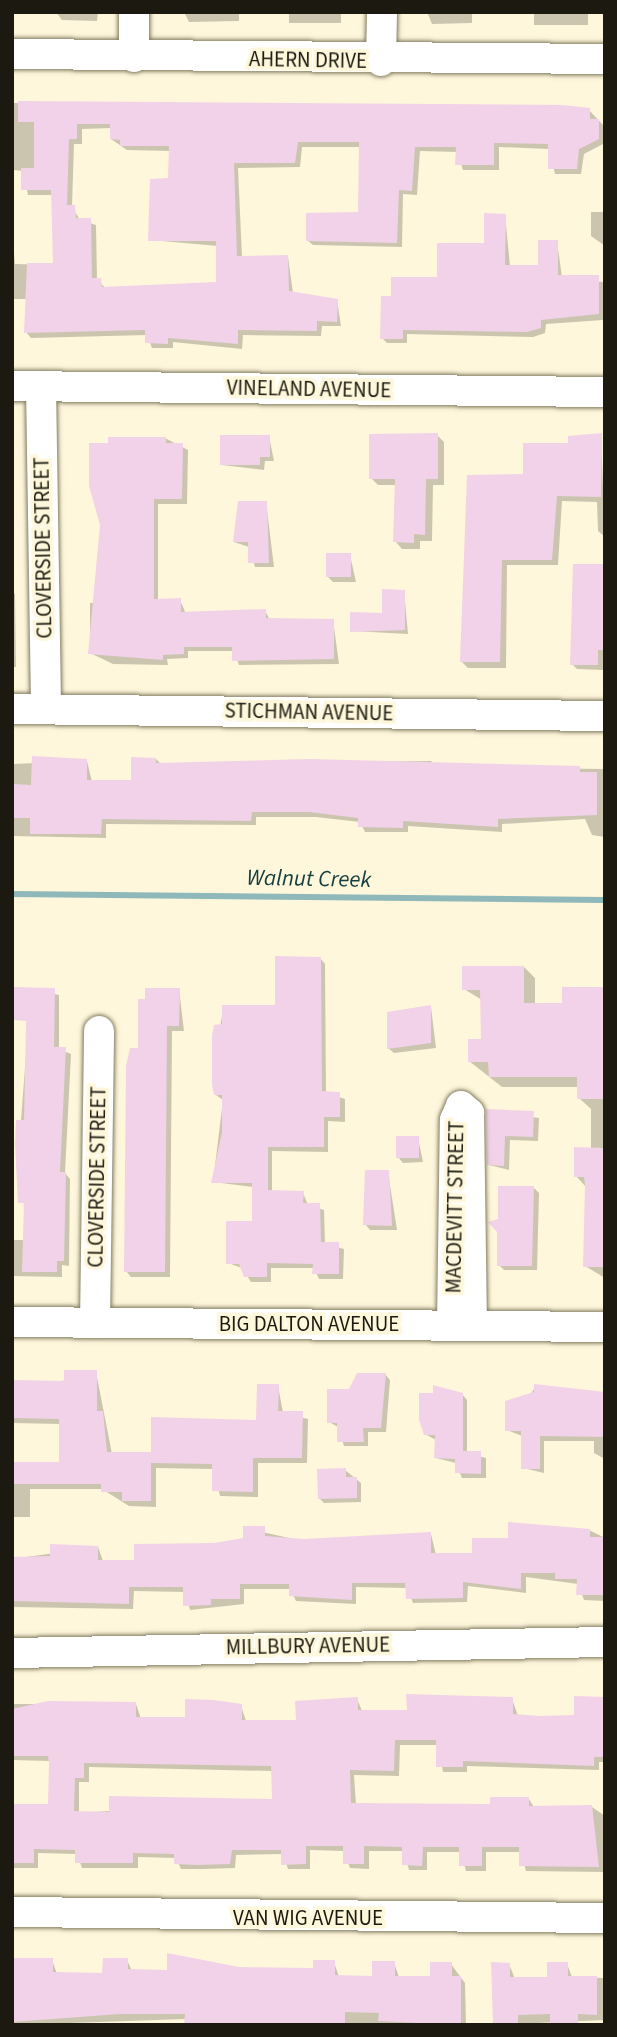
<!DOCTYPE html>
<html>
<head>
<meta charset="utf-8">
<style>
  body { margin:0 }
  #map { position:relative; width:617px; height:2037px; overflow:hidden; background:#fef7db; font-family:"Source Sans 3",sans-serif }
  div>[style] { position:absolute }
  .shadow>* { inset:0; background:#0003; transform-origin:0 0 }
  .stream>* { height:6px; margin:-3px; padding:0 3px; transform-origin:3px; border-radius:3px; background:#8eb8ba }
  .building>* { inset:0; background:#f1d2e8; transform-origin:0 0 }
  .roads { filter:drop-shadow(0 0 2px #827c62) drop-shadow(0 0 2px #827c62) }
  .minor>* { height:30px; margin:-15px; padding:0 15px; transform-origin:15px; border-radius:15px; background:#fff }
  span { translate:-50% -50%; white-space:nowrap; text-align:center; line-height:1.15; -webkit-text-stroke:7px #fef7db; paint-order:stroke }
  .street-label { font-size:21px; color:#1c1a10 }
  .water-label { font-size:23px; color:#153e3f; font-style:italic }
  .frame { position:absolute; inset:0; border:14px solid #1c1a10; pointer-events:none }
</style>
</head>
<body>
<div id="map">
  <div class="shadow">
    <div style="clip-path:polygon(56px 12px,98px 12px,97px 21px,62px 20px)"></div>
    <div style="clip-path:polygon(184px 12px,239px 12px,239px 21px,189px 22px)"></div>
    <div style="left:289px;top:12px;width:52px;height:11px"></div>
    <div style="clip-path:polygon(427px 12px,472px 12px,472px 23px,432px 24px)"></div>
    <div style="left:534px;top:12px;width:54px;height:13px"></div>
    <div style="clip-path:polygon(evenodd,12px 103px,562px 107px,589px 110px,604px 126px,603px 144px,584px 154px,581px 174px,555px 174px,549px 149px,499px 147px,499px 170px,463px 170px,457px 152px,420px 151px,417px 195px,403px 194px,402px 247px,313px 245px,307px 240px,360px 214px,361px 147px,302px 147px,300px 167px,238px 168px,242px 257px,288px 257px,293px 293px,337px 300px,341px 326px,322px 326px,321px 336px,243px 335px,242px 349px,173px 342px,173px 348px,152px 348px,147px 335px,31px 338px,26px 332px,26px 299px,12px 299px,12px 230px,15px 264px,54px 265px,53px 195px,28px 195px,23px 171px,12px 170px,12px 103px,112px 128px,111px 139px,127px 150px,171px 151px,170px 180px,150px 240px,218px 246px,218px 284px,106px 289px,97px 279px,96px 225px,80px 220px,72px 207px,74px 144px,82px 144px,82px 129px,112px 128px)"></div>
    <div style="clip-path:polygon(591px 212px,605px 212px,605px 246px,591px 236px)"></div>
    <div style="clip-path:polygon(505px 215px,510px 266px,540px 267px,557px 242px,562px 277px,603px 282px,603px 320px,546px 324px,545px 333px,533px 337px,407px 334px,407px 343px,387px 343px,382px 338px,392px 298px,438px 279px,486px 245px)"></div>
    <div style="clip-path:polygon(437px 435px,444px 442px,444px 485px,433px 485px,432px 541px,420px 541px,420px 549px,402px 549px,395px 541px,396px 485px,378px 485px,371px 478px)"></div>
    <div style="clip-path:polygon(601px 435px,605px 537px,598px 531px,597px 502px,562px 501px,558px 565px,507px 565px,506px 668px,468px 668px,462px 662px,524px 476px,569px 445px,569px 438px)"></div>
    <div style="clip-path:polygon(269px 436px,274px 461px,265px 461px,264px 470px,222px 465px)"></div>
    <div style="clip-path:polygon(165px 438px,188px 450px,187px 504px,158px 504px,158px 601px,180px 600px,186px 614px,265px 611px,270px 620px,333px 620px,339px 664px,239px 665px,234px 651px,188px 651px,188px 658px,167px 659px,168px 665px,113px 664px,90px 653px,90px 603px,98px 603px)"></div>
    <div style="clip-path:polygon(266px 502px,274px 567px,255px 567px,249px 547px,234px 542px)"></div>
    <div style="clip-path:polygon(350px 555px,356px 582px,333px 582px,328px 577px)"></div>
    <div style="clip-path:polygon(12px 591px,15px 594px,16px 667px,12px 667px)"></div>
    <div style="clip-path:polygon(404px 591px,408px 634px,352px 631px,384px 615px)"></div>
    <div style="clip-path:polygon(605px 597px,603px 670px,577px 669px,572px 664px)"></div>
    <div style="clip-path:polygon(156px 759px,161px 764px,431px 761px,437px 767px,605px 769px,605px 837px,592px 835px,585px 819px,502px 824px,502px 832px,408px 826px,408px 832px,365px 832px,360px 822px,316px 817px,256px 817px,256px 825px,106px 824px,106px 838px,12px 836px,12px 764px,87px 761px,92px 782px,133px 782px)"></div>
    <div style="clip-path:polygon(320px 958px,325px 964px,326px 1093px,345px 1099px,345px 1122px,328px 1121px,328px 1152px,272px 1151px,272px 1192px,303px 1193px,308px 1205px,324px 1210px,325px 1244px,344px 1249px,343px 1279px,319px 1279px,314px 1268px,271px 1268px,271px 1282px,251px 1282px,242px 1268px,228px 1263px,254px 1223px,253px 1187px,213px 1182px,223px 1100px,216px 1095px,213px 1063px,224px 1006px,277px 1007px)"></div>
    <div style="clip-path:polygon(524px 967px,535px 978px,535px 1005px,563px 1005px,563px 989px,605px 989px,605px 1278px,585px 1266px,586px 1187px,576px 1176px,591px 1149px,591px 1109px,579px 1098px,579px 1087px,502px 1087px,469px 1061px,483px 1041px,482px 1000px,464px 989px)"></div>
    <div style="clip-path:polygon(31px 989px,59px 995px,59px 1049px,71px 1054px,65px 1173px,70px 1179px,69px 1266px,62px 1265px,62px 1277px,12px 1276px,12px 1240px,25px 1240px,21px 1120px)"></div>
    <div style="clip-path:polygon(179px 989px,184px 1031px,172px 1031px,170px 1277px,131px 1277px,126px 1271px,146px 1001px)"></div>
    <div style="clip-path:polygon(431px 1007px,436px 1048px,394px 1053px,388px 1048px)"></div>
    <div style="clip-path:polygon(488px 1111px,539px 1118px,538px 1141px,510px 1140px,509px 1170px,489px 1165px)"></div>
    <div style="clip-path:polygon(418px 1138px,423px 1162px,403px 1163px,398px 1157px)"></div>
    <div style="clip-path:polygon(388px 1172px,397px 1230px,370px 1230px,365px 1224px)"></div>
    <div style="clip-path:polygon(534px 1188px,539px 1193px,537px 1270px,504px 1270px,499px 1265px)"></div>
    <div style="clip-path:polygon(96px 1372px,112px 1454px,152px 1454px,258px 1422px,278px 1386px,283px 1413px,308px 1419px,307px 1463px,258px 1463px,258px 1497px,220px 1496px,214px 1469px,156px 1468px,156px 1507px,129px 1506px,102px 1489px,30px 1489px,30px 1517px,12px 1517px,12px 1464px,60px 1464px,61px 1424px,12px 1423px,12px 1394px)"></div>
    <div style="clip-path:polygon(385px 1374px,390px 1380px,386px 1432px,368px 1432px,368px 1446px,344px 1446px,338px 1427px,329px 1422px,350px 1390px)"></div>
    <div style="clip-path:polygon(536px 1386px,605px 1394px,605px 1459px,594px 1453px,594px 1441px,544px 1441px,544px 1473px,523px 1468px,522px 1436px,507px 1430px)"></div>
    <div style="clip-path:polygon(462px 1394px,467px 1400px,467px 1453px,486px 1458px,486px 1478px,462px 1478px,456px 1463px,436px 1458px,436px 1440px,425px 1434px)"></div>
    <div style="clip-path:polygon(345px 1470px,361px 1483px,361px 1502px,324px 1503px,319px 1498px)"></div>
    <div style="clip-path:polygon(244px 1528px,303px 1541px,431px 1534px,436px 1555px,474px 1555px,510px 1540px,589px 1530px,605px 1538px,605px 1601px,584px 1600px,578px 1584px,526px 1577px,526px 1593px,468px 1586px,467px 1602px,413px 1603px,407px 1588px,356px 1587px,356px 1604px,296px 1601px,290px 1589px,244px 1589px,244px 1604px,190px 1610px,185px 1592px,134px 1591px,133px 1609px,12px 1607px,12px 1559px,98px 1547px,103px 1561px,136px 1562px,244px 1539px)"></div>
    <div style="clip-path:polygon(evenodd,605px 1698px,605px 1762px,599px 1762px,599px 1770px,467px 1766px,467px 1772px,443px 1772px,438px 1745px,400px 1745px,399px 1776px,354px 1775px,356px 1805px,492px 1806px,528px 1798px,534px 1807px,592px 1807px,605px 1816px,603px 1872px,526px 1871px,521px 1852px,486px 1852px,486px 1871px,466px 1871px,461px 1852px,427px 1852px,427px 1870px,409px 1870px,404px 1851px,369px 1851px,369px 1869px,350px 1868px,344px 1851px,310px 1850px,310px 1869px,288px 1869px,283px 1854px,236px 1855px,235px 1868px,204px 1869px,181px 1869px,176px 1858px,138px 1857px,138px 1868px,82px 1868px,77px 1854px,38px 1853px,38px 1868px,12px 1868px,12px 1805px,50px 1806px,50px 1761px,12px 1760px,12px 1704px,136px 1704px,141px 1719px,187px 1719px,241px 1706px,246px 1721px,297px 1721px,357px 1699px,362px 1711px,408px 1712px,512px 1699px,518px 1716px,576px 1717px,605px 1698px,89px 1767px,273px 1771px,273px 1800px,79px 1813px,79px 1782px,89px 1782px,89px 1767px)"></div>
    <div style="clip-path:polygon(169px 1955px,239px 1969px,315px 1970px,334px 1962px,339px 1977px,374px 1977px,394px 1963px,399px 1977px,432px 1978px,451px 1964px,465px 1983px,466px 2025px,186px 2025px,186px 2019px,12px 2025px,12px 1959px,52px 1960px,57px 1974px,104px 1975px,127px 1960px,132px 1971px,169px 1971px)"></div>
    <div style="clip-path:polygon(509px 1964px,515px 1979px,549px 1979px,567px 1964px,572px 1977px,605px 1978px,605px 2020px,494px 2025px)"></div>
  </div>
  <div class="stream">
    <div style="left:12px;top:894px;width:593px;rotate:0.58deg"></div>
  </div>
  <div class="building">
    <div style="clip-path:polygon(evenodd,18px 101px,562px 105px,590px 108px,590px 119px,599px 119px,599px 139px,579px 149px,577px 169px,548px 169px,548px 144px,494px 143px,494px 165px,455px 165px,456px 147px,415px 147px,412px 191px,399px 190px,397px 243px,306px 241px,306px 213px,358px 212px,359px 142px,298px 142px,295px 163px,234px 163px,237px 256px,288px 255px,289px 291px,338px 299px,337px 322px,317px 321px,317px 331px,238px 330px,238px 344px,168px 338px,168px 344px,145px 343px,145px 330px,24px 333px,27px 263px,53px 263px,51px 190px,21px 190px,21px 168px,34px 168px,34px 122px,18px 122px,18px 101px,77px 124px,110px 124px,110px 139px,120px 140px,120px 146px,169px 146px,168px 178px,150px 179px,148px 241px,216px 241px,216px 282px,102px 287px,101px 278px,92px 278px,91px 218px,76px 218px,75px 205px,67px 205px,69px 139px,77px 139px,77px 124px)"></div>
    <div style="clip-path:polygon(484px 213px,506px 214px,505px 265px,538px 265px,538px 240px,558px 240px,558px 275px,599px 275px,599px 314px,541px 320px,541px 328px,527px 332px,403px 330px,403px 339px,380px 339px,381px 296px,391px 296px,391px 277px,437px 277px,437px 243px,484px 243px)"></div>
    <div style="clip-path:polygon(438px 433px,438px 479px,426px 479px,425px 535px,414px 534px,414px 543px,393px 542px,395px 479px,369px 479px,369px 434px)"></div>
    <div style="clip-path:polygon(602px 433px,601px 497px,557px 496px,552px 560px,502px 560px,500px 662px,460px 662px,467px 475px,523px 474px,523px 443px,568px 443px,568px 436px)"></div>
    <div style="clip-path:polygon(220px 435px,270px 435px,270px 457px,260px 457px,260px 465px,220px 465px)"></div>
    <div style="clip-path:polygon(108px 437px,166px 437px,166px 443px,183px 443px,182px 499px,154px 499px,154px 599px,181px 598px,181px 612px,266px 609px,266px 618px,334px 619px,334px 659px,232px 661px,232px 647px,184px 647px,184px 654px,163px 655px,163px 660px,88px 654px,100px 525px,89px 486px,89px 443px,108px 443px)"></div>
    <div style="clip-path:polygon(238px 501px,267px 501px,269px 563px,248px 563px,248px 542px,233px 542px)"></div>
    <div style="left:326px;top:553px;width:25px;height:24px"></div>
    <div style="clip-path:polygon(573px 564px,605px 564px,605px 650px,598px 650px,598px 665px,570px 665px)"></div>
    <div style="clip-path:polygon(382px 589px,405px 590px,405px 630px,350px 632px,350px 612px,382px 613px)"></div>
    <div style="clip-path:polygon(32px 756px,87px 759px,87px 780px,131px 780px,131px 757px,156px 758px,156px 763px,310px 759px,580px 766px,580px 772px,597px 772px,597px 815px,498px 819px,498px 827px,403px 821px,403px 828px,358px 827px,358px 818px,309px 812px,252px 812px,251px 821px,102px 819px,101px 834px,30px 834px,30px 818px,13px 818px,14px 784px,31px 785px)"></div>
    <div style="clip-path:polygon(275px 956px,321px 957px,322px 1091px,340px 1092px,340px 1117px,324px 1117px,324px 1147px,268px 1147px,268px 1190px,304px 1191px,303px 1203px,320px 1203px,321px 1242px,339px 1242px,339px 1274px,312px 1274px,313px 1264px,267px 1263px,267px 1277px,244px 1277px,239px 1264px,226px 1264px,226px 1221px,252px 1221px,252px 1183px,211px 1183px,222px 1132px,222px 1095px,214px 1095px,212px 1084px,212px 1036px,214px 1025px,222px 1024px,222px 1005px,275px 1005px)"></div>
    <div style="clip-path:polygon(462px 966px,524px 966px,524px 1003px,562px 1003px,562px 987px,603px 987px,605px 1099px,577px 1099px,577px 1077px,489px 1077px,488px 1062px,468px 1062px,468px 1039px,481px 1039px,480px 990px,462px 990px)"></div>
    <div style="clip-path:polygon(14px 987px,55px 988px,54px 1047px,66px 1047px,60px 1172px,66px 1172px,64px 1261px,57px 1261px,57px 1272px,22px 1272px,24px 1203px,18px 1203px,15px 1144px,16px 1120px,24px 1120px,26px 1021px,14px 1020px)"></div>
    <div style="clip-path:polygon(145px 988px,180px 988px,179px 1026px,167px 1026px,165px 1272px,124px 1272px,126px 1066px,130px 1048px,138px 1048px,138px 999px,145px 999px)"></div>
    <div style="clip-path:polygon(431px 1005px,431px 1043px,387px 1049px,387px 1012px)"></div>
    <div style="clip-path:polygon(486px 1109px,534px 1111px,533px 1137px,505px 1136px,504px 1166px,487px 1165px)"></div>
    <div style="left:396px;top:1136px;width:23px;height:22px"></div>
    <div style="clip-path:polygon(574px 1147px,605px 1148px,605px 1267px,583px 1267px,585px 1185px,584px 1177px,574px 1177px)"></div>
    <div style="clip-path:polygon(365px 1170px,389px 1170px,392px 1226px,363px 1225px)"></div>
    <div style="clip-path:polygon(498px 1186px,534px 1186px,532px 1266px,497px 1266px,497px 1232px,488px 1222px,498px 1219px)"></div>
    <div style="clip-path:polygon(64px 1370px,97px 1370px,97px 1411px,103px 1411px,107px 1452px,151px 1452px,151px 1417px,256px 1420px,257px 1384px,279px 1384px,278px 1411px,303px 1411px,302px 1458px,253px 1458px,253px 1492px,212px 1491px,212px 1464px,151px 1463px,151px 1501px,122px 1501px,122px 1492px,101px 1492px,101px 1484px,12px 1484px,12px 1462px,59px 1462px,59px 1419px,12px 1418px,13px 1380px,64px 1381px)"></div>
    <div style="clip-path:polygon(357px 1373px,386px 1373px,381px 1428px,363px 1428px,364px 1442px,337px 1442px,337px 1423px,327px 1423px,327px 1389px,349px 1389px)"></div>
    <div style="clip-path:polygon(534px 1384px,605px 1392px,605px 1437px,540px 1436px,540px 1469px,521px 1469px,521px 1431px,505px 1431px,505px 1401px,534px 1392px)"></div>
    <div style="clip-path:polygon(433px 1385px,463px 1393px,463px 1451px,481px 1451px,481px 1474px,455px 1473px,455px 1459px,434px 1458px,435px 1435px,424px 1435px,419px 1420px,419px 1393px,433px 1393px)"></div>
    <div style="clip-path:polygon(346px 1468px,346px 1477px,357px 1477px,357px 1498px,318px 1499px,317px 1469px)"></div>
    <div style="clip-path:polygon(508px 1522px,590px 1529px,590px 1537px,605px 1537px,605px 1595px,576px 1595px,577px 1579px,555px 1579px,555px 1573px,521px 1573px,521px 1589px,463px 1582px,463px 1598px,406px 1599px,405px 1583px,352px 1583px,352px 1600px,289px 1596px,289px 1584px,240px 1584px,240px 1599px,211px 1599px,211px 1605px,183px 1606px,183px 1587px,129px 1587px,129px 1604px,13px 1601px,12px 1557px,50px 1556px,50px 1544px,98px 1546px,98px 1560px,134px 1560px,134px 1544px,215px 1543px,243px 1538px,243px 1526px,265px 1526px,265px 1536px,304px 1539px,431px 1532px,431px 1553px,472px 1553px,472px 1538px,508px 1538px)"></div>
    <div style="clip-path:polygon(evenodd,406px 1694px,513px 1697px,513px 1714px,540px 1716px,574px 1715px,574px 1696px,605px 1697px,605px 1757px,594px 1757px,594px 1766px,463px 1761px,463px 1767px,436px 1767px,436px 1740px,395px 1740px,394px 1771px,350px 1770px,351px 1803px,490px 1804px,490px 1797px,529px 1797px,529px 1806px,592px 1805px,599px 1867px,519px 1866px,519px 1847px,482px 1847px,482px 1866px,459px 1866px,459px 1847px,423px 1847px,422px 1866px,402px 1865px,402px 1847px,364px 1846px,364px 1864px,343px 1864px,343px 1846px,306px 1846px,306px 1864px,281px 1865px,281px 1850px,232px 1850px,230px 1864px,198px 1865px,174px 1864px,174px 1854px,133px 1853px,133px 1863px,75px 1863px,75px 1850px,34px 1849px,34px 1863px,12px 1863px,12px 1804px,48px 1804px,49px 1763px,48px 1756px,12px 1756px,12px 1709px,48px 1701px,136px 1702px,136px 1717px,185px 1717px,185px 1699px,213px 1700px,242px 1704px,242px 1720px,296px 1720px,295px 1701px,358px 1697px,358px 1710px,407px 1710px,406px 1694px,84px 1763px,271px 1766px,272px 1799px,109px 1796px,109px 1812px,74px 1811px,75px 1778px,84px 1778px,84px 1763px)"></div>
    <div style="clip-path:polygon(167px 1953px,239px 1967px,313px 1968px,313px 1960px,335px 1960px,335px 1975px,372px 1976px,372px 1961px,395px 1961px,395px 1976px,430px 1976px,430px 1962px,452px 1962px,452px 1976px,461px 1976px,461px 2025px,378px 2021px,379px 2013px,345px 2012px,345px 2024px,184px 2025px,185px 2014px,120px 2014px,12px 2022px,12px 1958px,53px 1958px,53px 1972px,102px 1973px,103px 1958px,128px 1958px,128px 1969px,167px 1970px)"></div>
    <div style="clip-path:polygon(491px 1962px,510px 1963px,510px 1977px,547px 1977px,547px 1962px,568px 1962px,568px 1976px,597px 1976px,597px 2015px,578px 2014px,578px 2025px,550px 2025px,550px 2014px,518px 2015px,518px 2025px,493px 2025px)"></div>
  </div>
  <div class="roads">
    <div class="minor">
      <div style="left:12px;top:54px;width:593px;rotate:0.48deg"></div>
      <div style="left:134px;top:57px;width:45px;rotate:-90deg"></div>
      <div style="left:381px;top:61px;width:49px;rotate:-88.8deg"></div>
      <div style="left:12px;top:386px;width:593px;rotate:0.58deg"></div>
      <div style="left:41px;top:386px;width:323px;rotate:89.1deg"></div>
      <div style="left:12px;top:709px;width:593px;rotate:0.68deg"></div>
      <div style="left:12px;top:1322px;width:593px;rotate:0.48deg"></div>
      <div style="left:95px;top:1323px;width:292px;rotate:-89.2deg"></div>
      <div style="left:452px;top:1325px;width:205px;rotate:-89.2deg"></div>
      <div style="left:455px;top:1120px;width:15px;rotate:-67deg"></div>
      <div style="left:461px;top:1106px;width:11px;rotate:41deg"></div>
      <div style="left:469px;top:1113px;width:212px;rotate:89.2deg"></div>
      <div style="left:12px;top:1653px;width:593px;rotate:-1.06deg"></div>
      <div style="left:12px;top:1912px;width:593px;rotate:0.58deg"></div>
    </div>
  </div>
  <div class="street-label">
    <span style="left:308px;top:60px;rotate:1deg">AHERN DRIVE</span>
    <span style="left:309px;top:389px;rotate:1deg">VINELAND AVENUE</span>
    <span style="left:43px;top:548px;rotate:-91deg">CLOVERSIDE STREET</span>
    <span style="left:309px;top:712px;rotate:1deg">STICHMAN AVENUE</span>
    <span style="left:97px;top:1177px;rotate:-89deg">CLOVERSIDE STREET</span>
    <span style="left:455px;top:1207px;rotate:-89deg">MACDEVITT STREET</span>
    <span style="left:309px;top:1324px">BIG DALTON AVENUE</span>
    <span style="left:308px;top:1646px;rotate:-1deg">MILLBURY AVENUE</span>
    <span style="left:308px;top:1918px">VAN WIG AVENUE</span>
  </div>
  <div class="water-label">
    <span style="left:309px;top:879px;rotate:1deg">Walnut Creek</span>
  </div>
  <div class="frame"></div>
</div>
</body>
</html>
